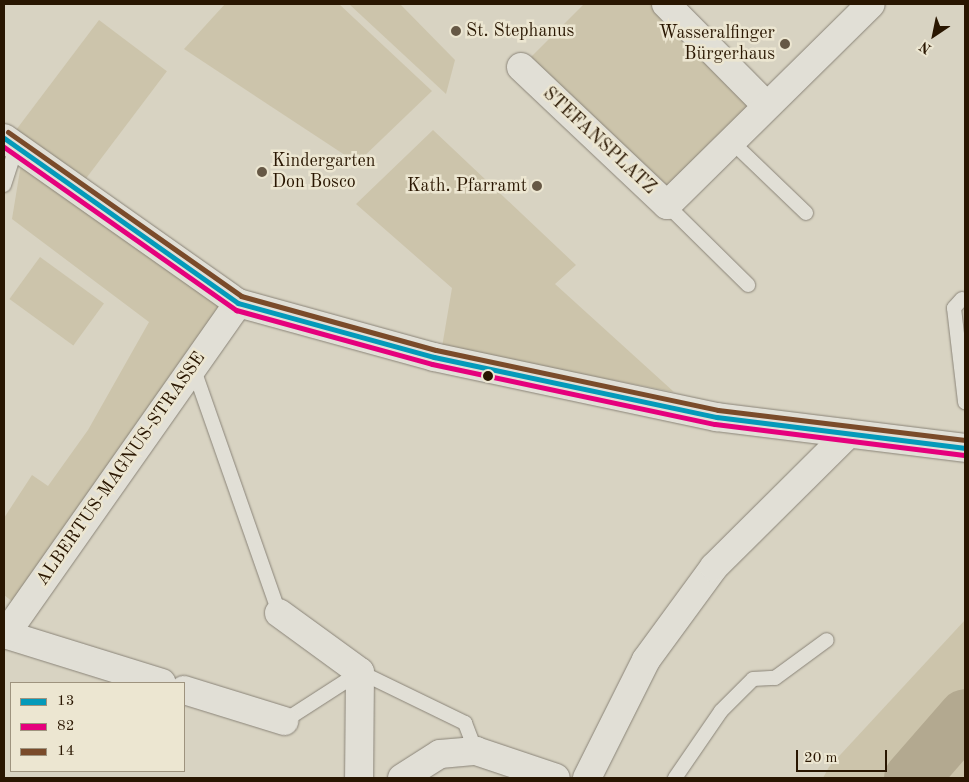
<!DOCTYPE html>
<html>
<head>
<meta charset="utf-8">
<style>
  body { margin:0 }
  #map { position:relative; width:969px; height:782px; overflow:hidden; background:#d8d3c2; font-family:"Old Standard TT",serif }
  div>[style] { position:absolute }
  .green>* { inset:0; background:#ccc4ab; transform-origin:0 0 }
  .river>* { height:55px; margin:-27.5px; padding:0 27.5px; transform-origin:27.5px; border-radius:27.5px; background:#b3a990 }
  .roads { filter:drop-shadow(0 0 1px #8a8478) drop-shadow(0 0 1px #8a8478) }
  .service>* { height:14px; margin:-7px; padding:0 7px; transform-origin:7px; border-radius:7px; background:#e1dfd6 }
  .minor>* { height:28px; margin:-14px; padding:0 14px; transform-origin:14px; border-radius:14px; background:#e1dfd6 }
  .tertiary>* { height:28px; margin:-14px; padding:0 14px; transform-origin:14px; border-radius:14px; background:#e1dfd6 }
  .bus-1>* { height:5px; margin:-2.5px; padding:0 2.5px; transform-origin:2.5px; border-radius:2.5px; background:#049aba }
  .bus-2>* { height:5px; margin:-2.5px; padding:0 2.5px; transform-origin:2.5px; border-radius:2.5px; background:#e5007d }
  .bus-3>* { height:5px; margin:-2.5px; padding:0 2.5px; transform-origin:2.5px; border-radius:2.5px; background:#7a4b2a }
  .dots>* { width:14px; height:14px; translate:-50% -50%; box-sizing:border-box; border:2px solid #ece6d1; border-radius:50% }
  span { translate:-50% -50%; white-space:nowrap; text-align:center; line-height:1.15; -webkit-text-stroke:5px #ece6d1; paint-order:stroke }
  .poi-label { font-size:18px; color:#291601 }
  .left { translate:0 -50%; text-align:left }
  .right { translate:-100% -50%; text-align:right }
  .street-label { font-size:18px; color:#291601 }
  .frame { position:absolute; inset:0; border:5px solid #291601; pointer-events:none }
  .legend { position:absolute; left:10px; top:682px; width:175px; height:90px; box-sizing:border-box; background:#ece6d1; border:1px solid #9e937e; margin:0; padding:6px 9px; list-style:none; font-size:15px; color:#291601 }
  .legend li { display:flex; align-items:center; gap:10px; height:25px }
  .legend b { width:25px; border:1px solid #9e937e }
  .north { position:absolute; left:909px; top:10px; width:50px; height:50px; -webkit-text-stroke:4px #ece6d1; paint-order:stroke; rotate:214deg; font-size:14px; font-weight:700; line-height:20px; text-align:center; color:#291601 }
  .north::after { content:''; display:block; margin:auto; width:18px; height:22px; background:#291601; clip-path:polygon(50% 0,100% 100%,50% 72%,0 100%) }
  .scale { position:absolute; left:796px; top:750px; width:91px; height:22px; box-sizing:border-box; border:2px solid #291601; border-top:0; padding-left:6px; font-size:15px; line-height:18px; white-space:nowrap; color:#291601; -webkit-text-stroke:4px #ece6d1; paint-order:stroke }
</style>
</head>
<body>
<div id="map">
  <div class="green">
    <div style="clip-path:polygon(225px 4px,339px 4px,432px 91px,357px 163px,184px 49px)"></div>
    <div style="clip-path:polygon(349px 4px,401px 5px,455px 60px,446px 94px)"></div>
    <div style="clip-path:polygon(584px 4px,655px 4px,758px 106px,666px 199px,524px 64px)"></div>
    <div style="left:99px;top:20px;width:85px;height:141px;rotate:37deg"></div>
    <div style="clip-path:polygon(433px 130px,576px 265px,555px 284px,674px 392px,442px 347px,452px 288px,356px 204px)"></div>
    <div style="clip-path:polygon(21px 164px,223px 305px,13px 602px,4px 595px,4px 518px,32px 475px,48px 486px,88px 430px,149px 322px,12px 219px)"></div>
    <div style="left:40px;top:257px;width:79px;height:52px;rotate:36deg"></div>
    <div style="clip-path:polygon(965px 620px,965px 778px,823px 778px,829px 767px)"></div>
  </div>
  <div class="river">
    <div style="left:911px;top:778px;width:82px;rotate:-48.9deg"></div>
  </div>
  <div class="roads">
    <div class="service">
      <div style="left:731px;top:141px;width:104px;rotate:43.8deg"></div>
      <div style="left:4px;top:185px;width:40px;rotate:-72deg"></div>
      <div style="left:667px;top:205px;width:114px;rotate:44.6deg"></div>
      <div style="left:962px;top:299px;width:12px;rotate:132deg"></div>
      <div style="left:954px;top:308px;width:95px;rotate:83.3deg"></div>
      <div style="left:193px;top:367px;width:261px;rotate:70.7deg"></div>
      <div style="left:284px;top:721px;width:90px;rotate:-32.8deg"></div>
      <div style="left:360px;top:672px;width:117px;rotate:25.9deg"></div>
      <div style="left:465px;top:723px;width:30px;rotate:69deg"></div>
      <div style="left:675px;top:778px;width:81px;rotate:-55.5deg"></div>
      <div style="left:721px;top:711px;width:45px;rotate:-45deg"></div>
      <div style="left:753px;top:679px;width:22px;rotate:-3deg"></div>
      <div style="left:775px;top:678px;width:64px;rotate:-36.2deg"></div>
    </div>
    <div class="minor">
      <div style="left:666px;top:4px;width:142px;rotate:45.3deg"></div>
      <div style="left:521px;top:67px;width:201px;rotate:43.4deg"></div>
      <div style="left:667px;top:205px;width:286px;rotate:-44.6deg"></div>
      <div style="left:279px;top:613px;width:100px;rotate:36.1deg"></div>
      <div style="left:360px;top:672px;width:106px;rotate:90.5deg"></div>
      <div style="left:4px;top:634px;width:165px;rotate:17.2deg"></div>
      <div style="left:5px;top:635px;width:406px;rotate:-54.9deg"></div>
      <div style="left:184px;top:690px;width:105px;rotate:17.2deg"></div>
      <div style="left:402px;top:778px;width:45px;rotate:-32.3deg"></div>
      <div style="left:440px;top:754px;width:36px;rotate:-5deg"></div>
      <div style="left:476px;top:751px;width:84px;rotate:18.6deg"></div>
      <div style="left:587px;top:778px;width:132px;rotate:-63.4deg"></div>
      <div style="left:646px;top:660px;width:115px;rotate:-53.8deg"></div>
      <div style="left:714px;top:567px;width:189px;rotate:-44.8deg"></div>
    </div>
    <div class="tertiary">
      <div style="left:4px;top:138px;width:286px;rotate:35.2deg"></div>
      <div style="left:238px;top:303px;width:203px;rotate:15.4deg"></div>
      <div style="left:434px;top:357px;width:289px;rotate:12deg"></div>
      <div style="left:717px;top:417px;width:250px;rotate:7.1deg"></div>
    </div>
  </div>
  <div class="bus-1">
    <div style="left:4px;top:138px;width:286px;rotate:35.2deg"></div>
    <div style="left:238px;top:303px;width:203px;rotate:15.4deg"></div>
    <div style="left:434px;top:357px;width:289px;rotate:12deg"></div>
    <div style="left:717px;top:417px;width:250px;rotate:7.1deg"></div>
  </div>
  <div class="bus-2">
    <div style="left:4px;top:147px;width:284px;rotate:35.1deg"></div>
    <div style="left:236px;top:310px;width:203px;rotate:15.4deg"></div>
    <div style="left:432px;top:364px;width:289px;rotate:12deg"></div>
    <div style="left:715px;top:424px;width:251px;rotate:7.1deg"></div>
  </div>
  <div class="bus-3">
    <div style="left:8px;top:132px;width:285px;rotate:35.1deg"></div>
    <div style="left:241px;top:296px;width:202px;rotate:15.5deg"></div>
    <div style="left:436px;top:350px;width:288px;rotate:12deg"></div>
    <div style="left:718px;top:410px;width:249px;rotate:6.9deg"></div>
  </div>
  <div class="dots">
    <div style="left:456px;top:31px;background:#665845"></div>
    <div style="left:785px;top:44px;background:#665845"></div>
    <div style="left:262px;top:172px;background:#665845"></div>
    <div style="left:537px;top:186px;background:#665845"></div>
    <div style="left:488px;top:376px;background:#291601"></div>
  </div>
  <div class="poi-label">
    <span class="left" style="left:466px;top:31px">St. Stephanus</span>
    <span class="right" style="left:775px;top:44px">Wasseralfinger<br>Bürgerhaus</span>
    <span class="left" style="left:272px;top:172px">Kindergarten<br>Don Bosco</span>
    <span class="right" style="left:527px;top:186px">Kath. Pfarramt</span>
  </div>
  <div class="street-label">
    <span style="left:599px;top:141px;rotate:43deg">STEFANSPLATZ</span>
    <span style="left:121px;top:469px;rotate:-55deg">ALBERTUS-MAGNUS-STRASSE</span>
  </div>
  <div class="frame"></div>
  <ul class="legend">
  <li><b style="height:6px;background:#049aba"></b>13</li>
  <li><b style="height:6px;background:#e5007d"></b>82</li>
  <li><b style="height:6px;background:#7a4b2a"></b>14</li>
  </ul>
  <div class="north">N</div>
  <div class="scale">20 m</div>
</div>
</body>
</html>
